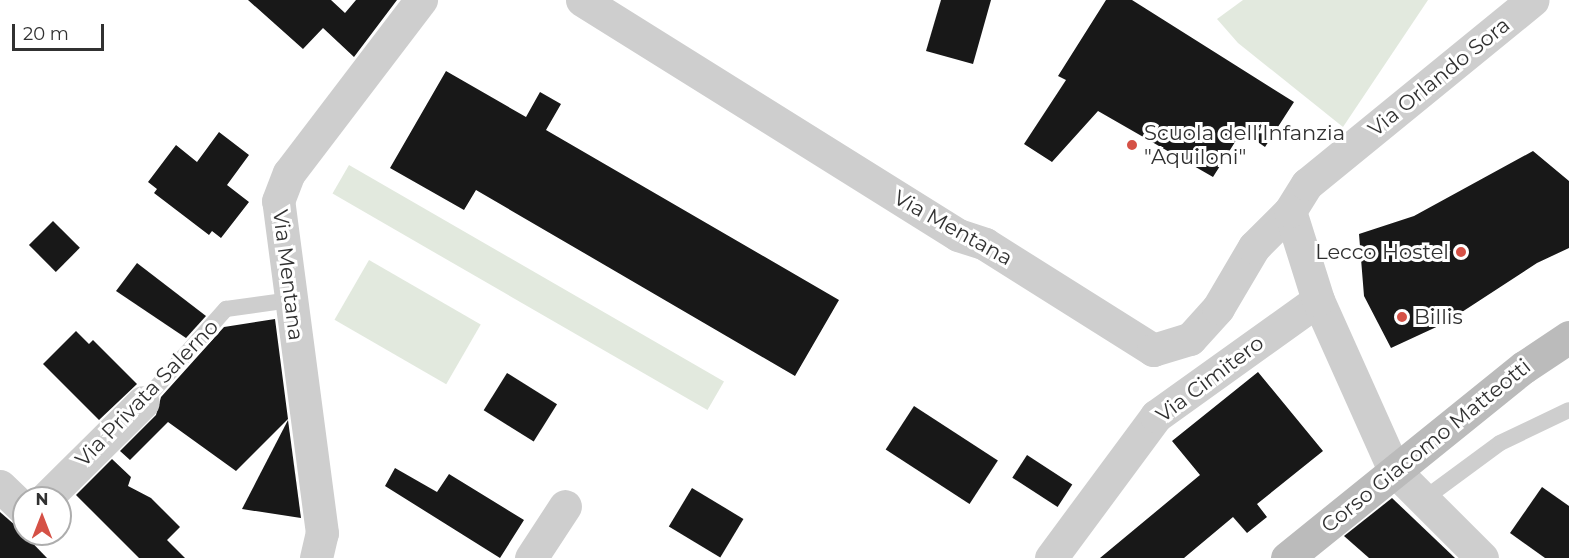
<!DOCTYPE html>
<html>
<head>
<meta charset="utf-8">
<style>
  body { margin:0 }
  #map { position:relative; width:1569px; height:558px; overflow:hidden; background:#fff; font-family:Montserrat,sans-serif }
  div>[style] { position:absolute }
  .green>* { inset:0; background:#e2e9de; transform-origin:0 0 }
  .building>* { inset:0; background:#181818; transform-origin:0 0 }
  .lane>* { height:16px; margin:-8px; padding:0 8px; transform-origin:8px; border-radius:8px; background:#cecece }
  .street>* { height:33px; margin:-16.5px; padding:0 16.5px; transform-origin:16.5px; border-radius:16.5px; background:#cecece }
  .secondary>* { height:33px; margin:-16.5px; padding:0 16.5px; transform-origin:16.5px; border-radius:16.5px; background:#bbb }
  .dots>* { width:16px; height:16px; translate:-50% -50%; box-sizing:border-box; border:3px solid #fff; border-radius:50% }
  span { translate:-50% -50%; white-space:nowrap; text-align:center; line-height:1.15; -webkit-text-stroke:6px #fff; paint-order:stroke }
  .street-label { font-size:21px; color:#313131 }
  .poi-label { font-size:21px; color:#313131 }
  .left { translate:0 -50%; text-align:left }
  .right { translate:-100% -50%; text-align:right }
  .north { position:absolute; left:12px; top:486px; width:60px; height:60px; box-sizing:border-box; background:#fff; border:2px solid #adadad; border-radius:50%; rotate:0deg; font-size:16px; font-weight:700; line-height:24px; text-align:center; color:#313131 }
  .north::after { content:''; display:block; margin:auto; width:21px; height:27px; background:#d55146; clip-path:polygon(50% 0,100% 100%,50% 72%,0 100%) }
  .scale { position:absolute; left:12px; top:24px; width:92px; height:27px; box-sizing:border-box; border:3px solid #313131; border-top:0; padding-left:8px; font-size:18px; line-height:21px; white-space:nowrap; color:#313131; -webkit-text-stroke:4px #fff; paint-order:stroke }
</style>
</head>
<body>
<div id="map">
  <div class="green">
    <div style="clip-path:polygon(1243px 0,1428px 0,1343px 127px,1238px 43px,1217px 19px)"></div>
    <div style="left:349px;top:165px;width:433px;height:33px;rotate:30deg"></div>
    <div style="left:369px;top:260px;width:129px;height:69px;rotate:30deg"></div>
  </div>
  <div class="building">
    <div style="clip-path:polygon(248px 0,331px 0,345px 13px,356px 0,397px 0,354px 57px,323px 28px,303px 49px)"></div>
    <div style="clip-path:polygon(941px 0,991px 0,973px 64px,926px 51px)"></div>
    <div style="clip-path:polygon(1106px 0,1132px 0,1294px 102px,1265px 147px,1242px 131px,1213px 177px,1098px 111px,1052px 162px,1024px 144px,1066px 80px,1058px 76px)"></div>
    <div style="clip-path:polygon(446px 71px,526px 117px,540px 92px,561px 104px,546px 130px,839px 300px,795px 376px,476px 190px,464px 210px,390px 168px)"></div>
    <div style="clip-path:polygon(219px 132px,249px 155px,227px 185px,249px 202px,221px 238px,212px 231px,209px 235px,154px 193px,157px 189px,148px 182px,176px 145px,197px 162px)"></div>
    <div style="clip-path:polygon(1533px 151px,1569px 181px,1569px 248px,1537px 263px,1445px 323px,1391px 348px,1364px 296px,1359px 234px,1414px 216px)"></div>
    <div style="left:53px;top:221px;width:38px;height:34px;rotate:45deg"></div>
    <div style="clip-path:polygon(137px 263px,206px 316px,186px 338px,116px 291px)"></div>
    <div style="clip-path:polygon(275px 319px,288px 419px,236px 471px,168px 422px,130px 460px,120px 451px,156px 415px,161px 397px,224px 327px)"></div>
    <div style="clip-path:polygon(76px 331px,89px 344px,93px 340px,137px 384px,99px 420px,43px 364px)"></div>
    <div style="clip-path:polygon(1258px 372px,1323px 451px,1257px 504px,1267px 517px,1247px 533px,1233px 517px,1184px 558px,1100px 558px,1200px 475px,1172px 441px)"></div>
    <div style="left:507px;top:373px;width:59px;height:44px;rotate:32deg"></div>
    <div style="left:914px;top:406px;width:100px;height:52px;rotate:33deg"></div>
    <div style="clip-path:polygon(288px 420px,301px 518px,242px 509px)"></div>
    <div style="left:1027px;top:455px;width:54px;height:27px;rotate:33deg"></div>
    <div style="clip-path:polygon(112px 459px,131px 477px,128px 486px,151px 498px,180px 527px,167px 540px,185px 558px,139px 558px,76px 495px)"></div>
    <div style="clip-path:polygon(395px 468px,437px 492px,449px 474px,524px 520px,500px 558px,385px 486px)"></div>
    <div style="clip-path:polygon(1542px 487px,1569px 506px,1569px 558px,1545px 558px,1510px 533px)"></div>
    <div style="left:692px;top:488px;width:60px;height:45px;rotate:31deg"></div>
    <div style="clip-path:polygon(1392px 498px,1455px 558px,1369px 558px,1344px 536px)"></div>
    <div style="clip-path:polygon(0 512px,16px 526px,47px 558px,0 558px)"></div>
  </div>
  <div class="lane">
    <div style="left:143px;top:402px;width:125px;rotate:-48.3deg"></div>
    <div style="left:226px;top:309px;width:66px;rotate:-7.9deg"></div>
    <div style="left:1424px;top:499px;width:94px;rotate:-36.4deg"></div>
    <div style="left:1500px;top:443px;width:76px;rotate:-25.6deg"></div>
  </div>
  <div class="street">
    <div style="left:582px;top:0;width:443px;rotate:32deg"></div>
    <div style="left:958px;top:235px;width:28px;rotate:18deg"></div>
    <div style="left:985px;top:244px;width:199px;rotate:32.2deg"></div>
    <div style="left:1153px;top:350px;width:39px;rotate:-17deg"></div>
    <div style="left:1190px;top:339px;width:42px;rotate:-47.9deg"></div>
    <div style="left:1218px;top:308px;width:71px;rotate:-59.5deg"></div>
    <div style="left:1254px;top:247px;width:51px;rotate:-45deg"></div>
    <div style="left:0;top:486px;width:33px;rotate:44deg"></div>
    <div style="left:46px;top:498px;width:136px;rotate:-44.7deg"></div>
    <div style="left:316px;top:558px;width:26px;rotate:-77deg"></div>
    <div style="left:322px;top:533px;width:335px;rotate:-97.5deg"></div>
    <div style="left:278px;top:201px;width:30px;rotate:-69deg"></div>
    <div style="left:289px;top:173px;width:218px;rotate:-52.7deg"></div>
    <div style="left:531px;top:558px;width:62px;rotate:-56.8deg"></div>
    <div style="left:1051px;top:558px;width:177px;rotate:-53.5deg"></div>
    <div style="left:1156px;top:416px;width:199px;rotate:-35.6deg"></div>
    <div style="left:1482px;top:558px;width:124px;rotate:-135deg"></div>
    <div style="left:1394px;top:470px;width:186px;rotate:-114.1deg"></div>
    <div style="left:1318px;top:300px;width:93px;rotate:-107.5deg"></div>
    <div style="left:1290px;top:211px;width:32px;rotate:-58deg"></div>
    <div style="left:1307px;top:184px;width:291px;rotate:-39.2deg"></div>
  </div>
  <div class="secondary">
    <div style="left:1287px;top:558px;width:304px;rotate:-38.9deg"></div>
    <div style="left:1524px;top:367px;width:54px;rotate:-33.7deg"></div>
  </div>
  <div class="dots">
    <div style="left:1132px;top:145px;background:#d55146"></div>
    <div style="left:1461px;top:252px;background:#d55146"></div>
    <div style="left:1402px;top:317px;background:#d55146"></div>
  </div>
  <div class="street-label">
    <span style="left:1439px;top:77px;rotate:-39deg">Via Orlando Sora</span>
    <span style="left:953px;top:228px;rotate:29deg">Via Mentana</span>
    <span style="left:288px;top:275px;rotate:83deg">Via Mentana</span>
    <span style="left:1210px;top:379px;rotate:-37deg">Via Cimitero</span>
    <span style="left:147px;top:393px;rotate:-46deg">Via Privata Salerno</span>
    <span style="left:1426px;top:446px;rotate:-39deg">Corso Giacomo Matteotti</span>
  </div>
  <div class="poi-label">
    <span class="left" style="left:1144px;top:145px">Scuola dell’Infanzia<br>"Aquiloni"</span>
    <span class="right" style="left:1449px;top:252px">Lecco Hostel</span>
    <span class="left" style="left:1414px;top:317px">Billis</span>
  </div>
  <div class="north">N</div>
  <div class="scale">20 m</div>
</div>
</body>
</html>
